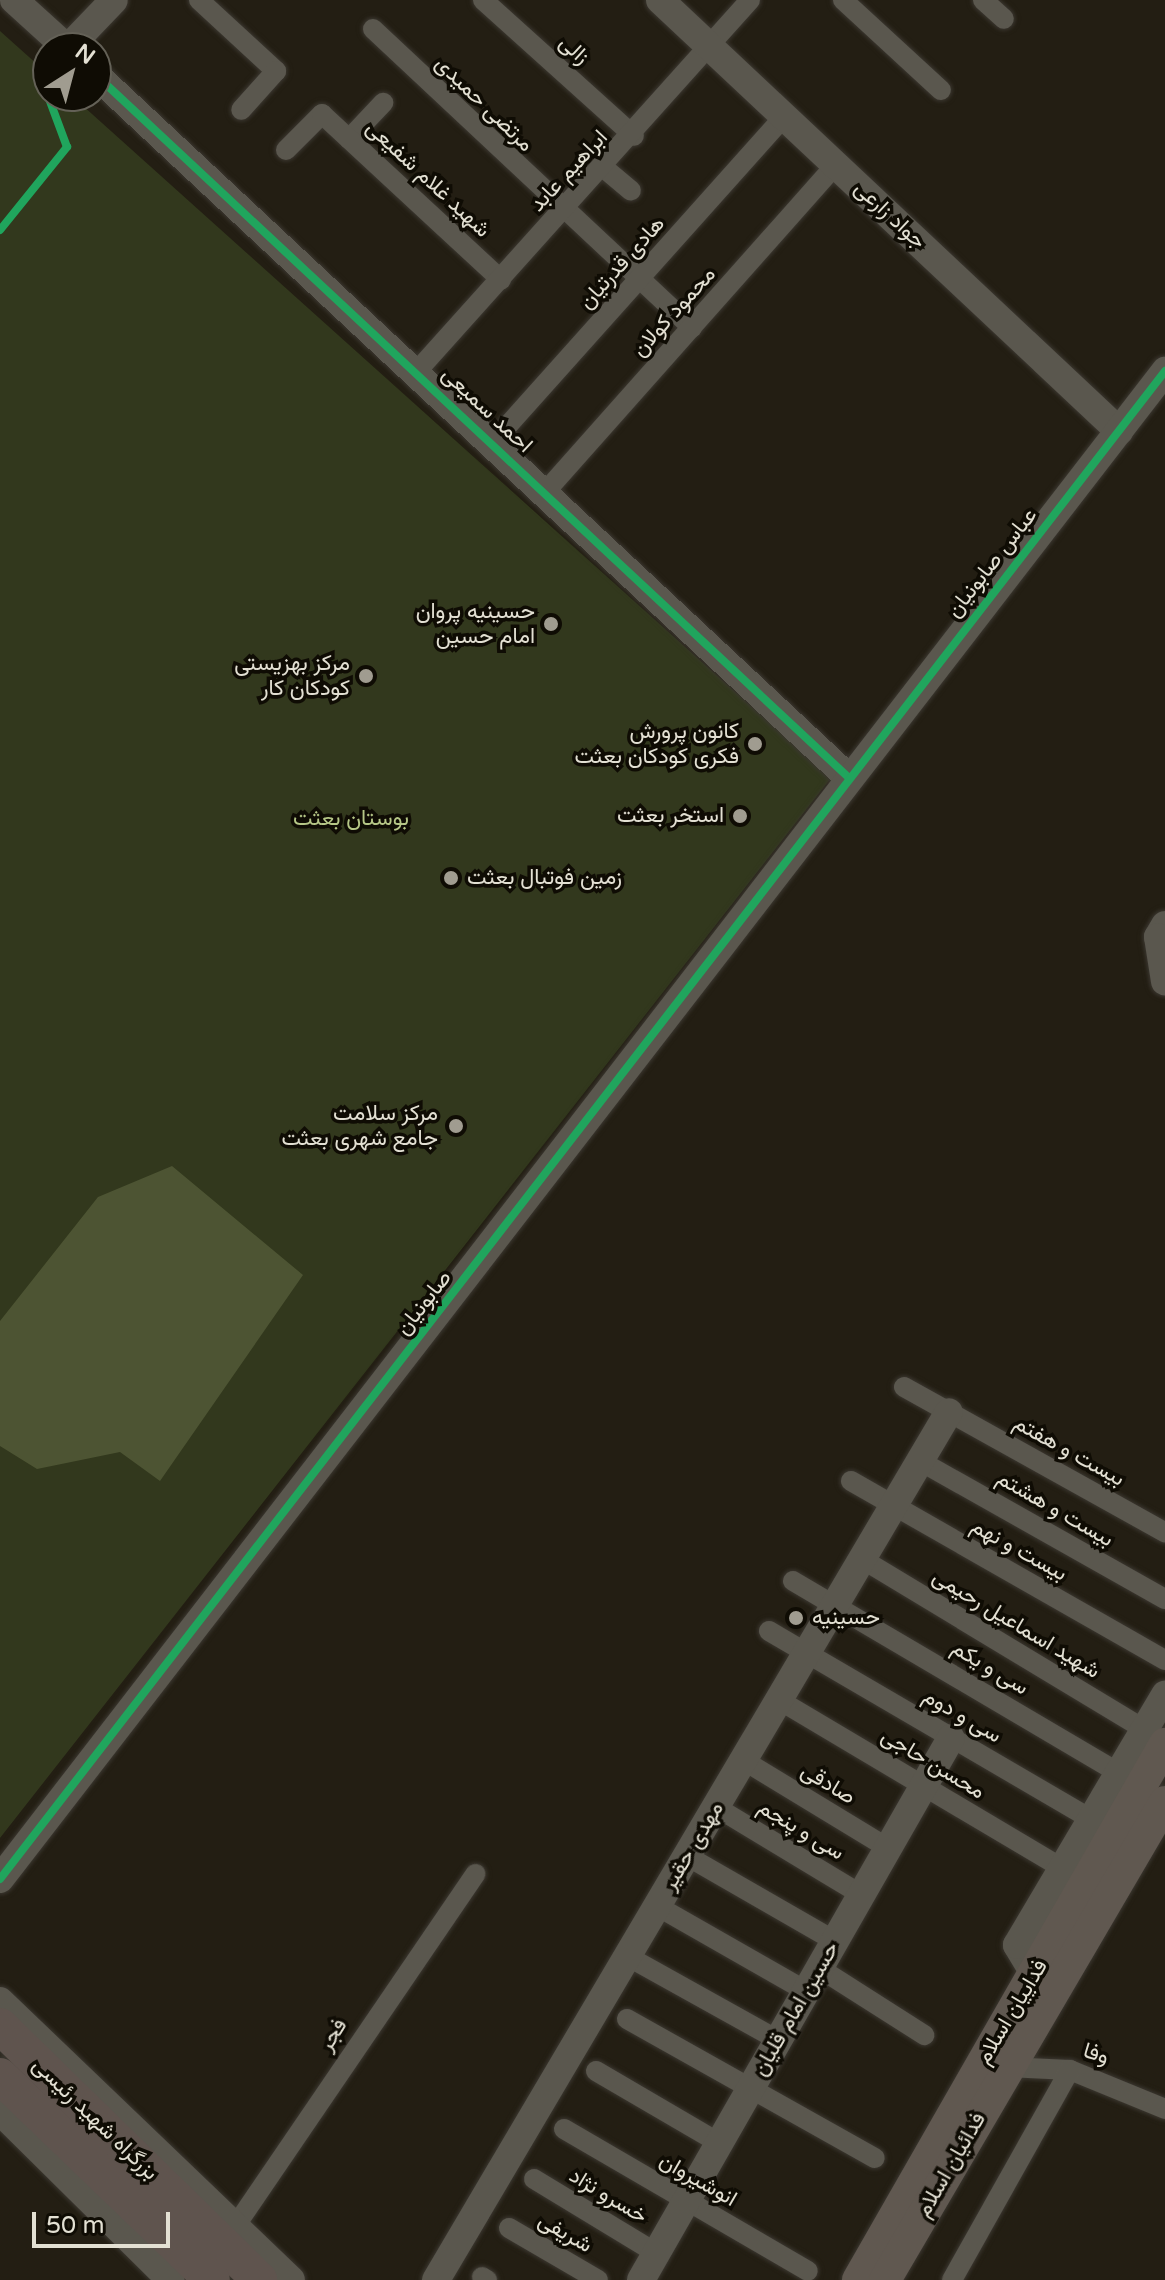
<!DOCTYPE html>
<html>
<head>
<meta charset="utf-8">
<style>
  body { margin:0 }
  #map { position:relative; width:1165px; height:2280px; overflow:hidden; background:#231e13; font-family:"Varela Round",Vazirmatn,sans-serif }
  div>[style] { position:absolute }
  .green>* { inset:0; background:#32381d }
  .forest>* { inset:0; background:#4d5433 }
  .roads { filter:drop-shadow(0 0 2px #3b3730) drop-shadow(0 0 2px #3b3730) }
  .street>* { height:20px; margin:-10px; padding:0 10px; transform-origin:10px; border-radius:10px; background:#5a574e }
  .secondary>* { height:28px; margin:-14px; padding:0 14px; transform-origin:14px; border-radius:14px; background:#5a574e }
  .primary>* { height:32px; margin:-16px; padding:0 16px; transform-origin:16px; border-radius:16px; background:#605850 }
  .highway>* { height:36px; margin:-18px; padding:0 18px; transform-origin:18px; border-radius:18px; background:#5f544e }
  .cycleway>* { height:8px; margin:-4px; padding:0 4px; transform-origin:4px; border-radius:4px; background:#20a55d }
  .dots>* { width:22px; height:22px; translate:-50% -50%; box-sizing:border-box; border:4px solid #0f0c04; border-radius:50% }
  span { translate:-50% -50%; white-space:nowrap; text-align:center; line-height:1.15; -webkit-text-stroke:7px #0f0c04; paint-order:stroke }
  .street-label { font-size:22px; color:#e3e0d3 }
  .poi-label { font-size:22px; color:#e3e0d3 }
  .right { translate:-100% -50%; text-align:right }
  .left { translate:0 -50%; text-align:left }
  .park-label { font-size:22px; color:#b6c787 }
  .north { position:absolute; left:32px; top:32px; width:80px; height:80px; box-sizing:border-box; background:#0f0c04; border:2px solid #646157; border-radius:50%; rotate:36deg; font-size:22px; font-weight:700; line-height:32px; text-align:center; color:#e3e0d3 }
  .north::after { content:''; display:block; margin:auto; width:28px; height:36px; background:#a09c90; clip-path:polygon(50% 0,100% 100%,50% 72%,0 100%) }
  .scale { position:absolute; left:32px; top:2212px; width:138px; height:36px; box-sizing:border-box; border:4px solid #e3e0d3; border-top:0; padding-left:10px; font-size:24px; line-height:28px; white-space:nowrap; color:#e3e0d3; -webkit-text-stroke:6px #0f0c04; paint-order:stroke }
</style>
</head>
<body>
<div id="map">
  <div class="green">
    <div style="clip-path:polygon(0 31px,48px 74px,48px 96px,72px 96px,831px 778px,0 1838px)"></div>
  </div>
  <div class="forest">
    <div style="clip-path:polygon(172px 1166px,303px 1275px,160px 1481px,120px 1452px,37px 1469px,0 1446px,0 1321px,98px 1197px)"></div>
  </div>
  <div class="roads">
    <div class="street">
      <div style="left:199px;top:0;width:105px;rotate:42.7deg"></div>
      <div style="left:276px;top:71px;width:52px;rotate:131.9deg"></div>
      <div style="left:483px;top:0;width:203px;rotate:42deg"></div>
      <div style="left:843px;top:0;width:133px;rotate:42.6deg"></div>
      <div style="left:983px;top:0;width:28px;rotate:42deg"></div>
      <div style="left:373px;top:29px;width:437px;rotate:43.1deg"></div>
      <div style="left:349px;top:139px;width:50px;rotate:-46.6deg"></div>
      <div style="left:286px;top:150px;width:51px;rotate:-45deg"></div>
      <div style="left:322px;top:114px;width:244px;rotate:42.8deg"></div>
      <div style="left:604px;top:168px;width:35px;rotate:40deg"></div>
      <div style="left:418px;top:370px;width:497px;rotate:-48.1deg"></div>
      <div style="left:494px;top:441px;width:435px;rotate:-48.2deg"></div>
      <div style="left:547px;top:490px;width:436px;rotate:-48.4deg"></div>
      <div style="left:904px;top:1387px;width:299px;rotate:29.1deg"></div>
      <div style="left:920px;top:1461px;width:281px;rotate:29.4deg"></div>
      <div style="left:851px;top:1481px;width:361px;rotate:29.7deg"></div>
      <div style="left:862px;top:1559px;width:331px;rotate:31.1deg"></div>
      <div style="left:793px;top:1581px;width:380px;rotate:30.5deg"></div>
      <div style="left:769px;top:1631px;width:375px;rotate:30.3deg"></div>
      <div style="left:779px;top:1700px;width:331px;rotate:30.7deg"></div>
      <div style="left:743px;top:1760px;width:170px;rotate:31.3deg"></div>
      <div style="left:716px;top:1807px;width:170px;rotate:31.1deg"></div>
      <div style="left:687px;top:1856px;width:171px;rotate:29.9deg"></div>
      <div style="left:657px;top:1906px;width:172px;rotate:29.7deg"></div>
      <div style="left:627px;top:1956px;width:173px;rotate:29.1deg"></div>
      <div style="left:819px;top:1968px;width:125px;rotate:32.5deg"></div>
      <div style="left:627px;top:2019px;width:284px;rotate:29.3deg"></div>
      <div style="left:1007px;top:2067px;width:63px;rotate:2.7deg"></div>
      <div style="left:1070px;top:2070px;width:103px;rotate:22.3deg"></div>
      <div style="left:596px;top:2071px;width:143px;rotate:30.3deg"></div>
      <div style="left:564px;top:2129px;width:282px;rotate:30.2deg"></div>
      <div style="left:534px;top:2179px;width:143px;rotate:31.2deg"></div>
      <div style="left:236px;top:2225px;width:425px;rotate:-55.7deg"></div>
      <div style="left:509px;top:2228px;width:103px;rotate:30.3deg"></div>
      <div style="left:482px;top:2277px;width:6px;rotate:31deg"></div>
      <div style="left:952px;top:2280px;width:241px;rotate:-60.7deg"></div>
    </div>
    <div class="secondary">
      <div style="left:14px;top:0;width:72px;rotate:42.2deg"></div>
      <div style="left:660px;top:0;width:630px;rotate:43.2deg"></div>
      <div style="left:68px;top:48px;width:66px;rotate:-46.2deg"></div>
      <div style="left:96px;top:75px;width:1029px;rotate:43.03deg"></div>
      <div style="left:1165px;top:925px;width:14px;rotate:120deg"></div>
      <div style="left:1158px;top:937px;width:45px;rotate:81deg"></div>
      <div style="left:0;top:1879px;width:1906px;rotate:-52.31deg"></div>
      <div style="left:1035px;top:1975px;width:35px;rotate:-121deg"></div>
      <div style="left:1017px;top:1945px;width:291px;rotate:-59.4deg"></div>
      <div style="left:0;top:2001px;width:403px;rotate:43.8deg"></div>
      <div style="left:0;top:2111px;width:240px;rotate:44.7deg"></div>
      <div style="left:436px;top:2280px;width:1008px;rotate:-59.42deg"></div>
      <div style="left:641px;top:2280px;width:624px;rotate:-60.23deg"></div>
    </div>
    <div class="primary">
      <div style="left:858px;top:2280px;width:618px;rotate:-60.2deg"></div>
      <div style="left:885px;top:2280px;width:554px;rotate:-59.64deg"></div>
    </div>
    <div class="highway">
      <div style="left:0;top:2026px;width:363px;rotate:44.4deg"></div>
      <div style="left:0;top:2076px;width:294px;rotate:43.9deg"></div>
    </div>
  </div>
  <div class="cycleway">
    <div style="left:96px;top:75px;width:1029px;rotate:43.03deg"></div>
    <div style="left:0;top:230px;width:107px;rotate:-51.1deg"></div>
    <div style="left:67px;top:147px;width:54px;rotate:-110.4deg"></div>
    <div style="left:0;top:1879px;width:1906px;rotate:-52.31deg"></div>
  </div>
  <div class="dots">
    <div style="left:551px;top:624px;background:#a09c90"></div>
    <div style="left:366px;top:676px;background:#a09c90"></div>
    <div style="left:755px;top:744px;background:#a09c90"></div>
    <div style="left:740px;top:816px;background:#a09c90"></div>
    <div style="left:451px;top:878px;background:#a09c90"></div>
    <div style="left:456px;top:1126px;background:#a09c90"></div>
    <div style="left:796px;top:1618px;background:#a09c90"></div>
  </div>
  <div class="street-label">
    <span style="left:574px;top:50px;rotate:42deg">زالی</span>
    <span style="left:484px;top:104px;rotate:44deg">مرتضی حمیدی</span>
    <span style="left:569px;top:171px;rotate:-47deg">ابراهیم عابد</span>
    <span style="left:428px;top:179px;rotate:43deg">شهید غلام شفیعی</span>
    <span style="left:890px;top:215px;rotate:43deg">جواد زارعی</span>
    <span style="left:622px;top:263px;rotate:-48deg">هادی قدرتیان</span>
    <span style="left:674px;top:312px;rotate:-48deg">محمود کولان</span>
    <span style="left:487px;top:410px;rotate:43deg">احمد سمیعی</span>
    <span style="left:992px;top:563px;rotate:-52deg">عباس صابونیان</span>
    <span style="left:424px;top:1303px;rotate:-52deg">صابونیان</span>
    <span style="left:1069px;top:1451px;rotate:29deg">بیست و هفتم</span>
    <span style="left:1055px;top:1509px;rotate:30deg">بیست و هشتم</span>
    <span style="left:1019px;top:1550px;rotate:29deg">بیست و نهم</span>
    <span style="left:1016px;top:1624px;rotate:31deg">شهید اسماعیل رحیمی</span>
    <span style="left:990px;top:1668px;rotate:31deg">سی و یکم</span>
    <span style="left:962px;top:1716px;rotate:30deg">سی و دوم</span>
    <span style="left:933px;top:1764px;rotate:31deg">محسن حاجی</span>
    <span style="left:828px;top:1784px;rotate:31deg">صادقی</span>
    <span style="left:801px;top:1830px;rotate:31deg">سی و پنجم</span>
    <span style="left:693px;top:1846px;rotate:-59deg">مهدی حقیر</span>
    <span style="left:796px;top:2009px;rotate:-60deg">حسین امام قلیان</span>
    <span style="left:1012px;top:2012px;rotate:-59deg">فداییان اسلام</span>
    <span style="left:333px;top:2035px;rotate:-58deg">فجر</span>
    <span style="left:1096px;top:2054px;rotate:17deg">وفا</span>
    <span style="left:95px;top:2119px;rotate:44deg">بزرگراه شهید رئیسی</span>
    <span style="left:951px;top:2165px;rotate:-60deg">فدائیان اسلام</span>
    <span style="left:698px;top:2180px;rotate:30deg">انوشیروان</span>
    <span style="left:608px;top:2196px;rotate:31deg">خسرو نژاد</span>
    <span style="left:565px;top:2233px;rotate:30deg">شریفی</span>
  </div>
  <div class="poi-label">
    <span class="right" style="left:535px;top:624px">حسینیه پروان<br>امام حسین</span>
    <span class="right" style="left:350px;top:676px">مرکز بهزیستی<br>کودکان کار</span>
    <span class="right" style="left:739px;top:744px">کانون پرورش<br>فکری کودکان بعثت</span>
    <span class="right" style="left:724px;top:816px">استخر بعثت</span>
    <span class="left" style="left:467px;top:878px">زمین فوتبال بعثت</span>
    <span class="right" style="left:438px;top:1126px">مرکز سلامت<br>جامع شهری بعثت</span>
    <span class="left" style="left:812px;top:1618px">حسینیه</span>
  </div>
  <div class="park-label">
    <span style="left:351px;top:819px">بوستان بعثت</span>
  </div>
  <div class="north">N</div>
  <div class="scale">50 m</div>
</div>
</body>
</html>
